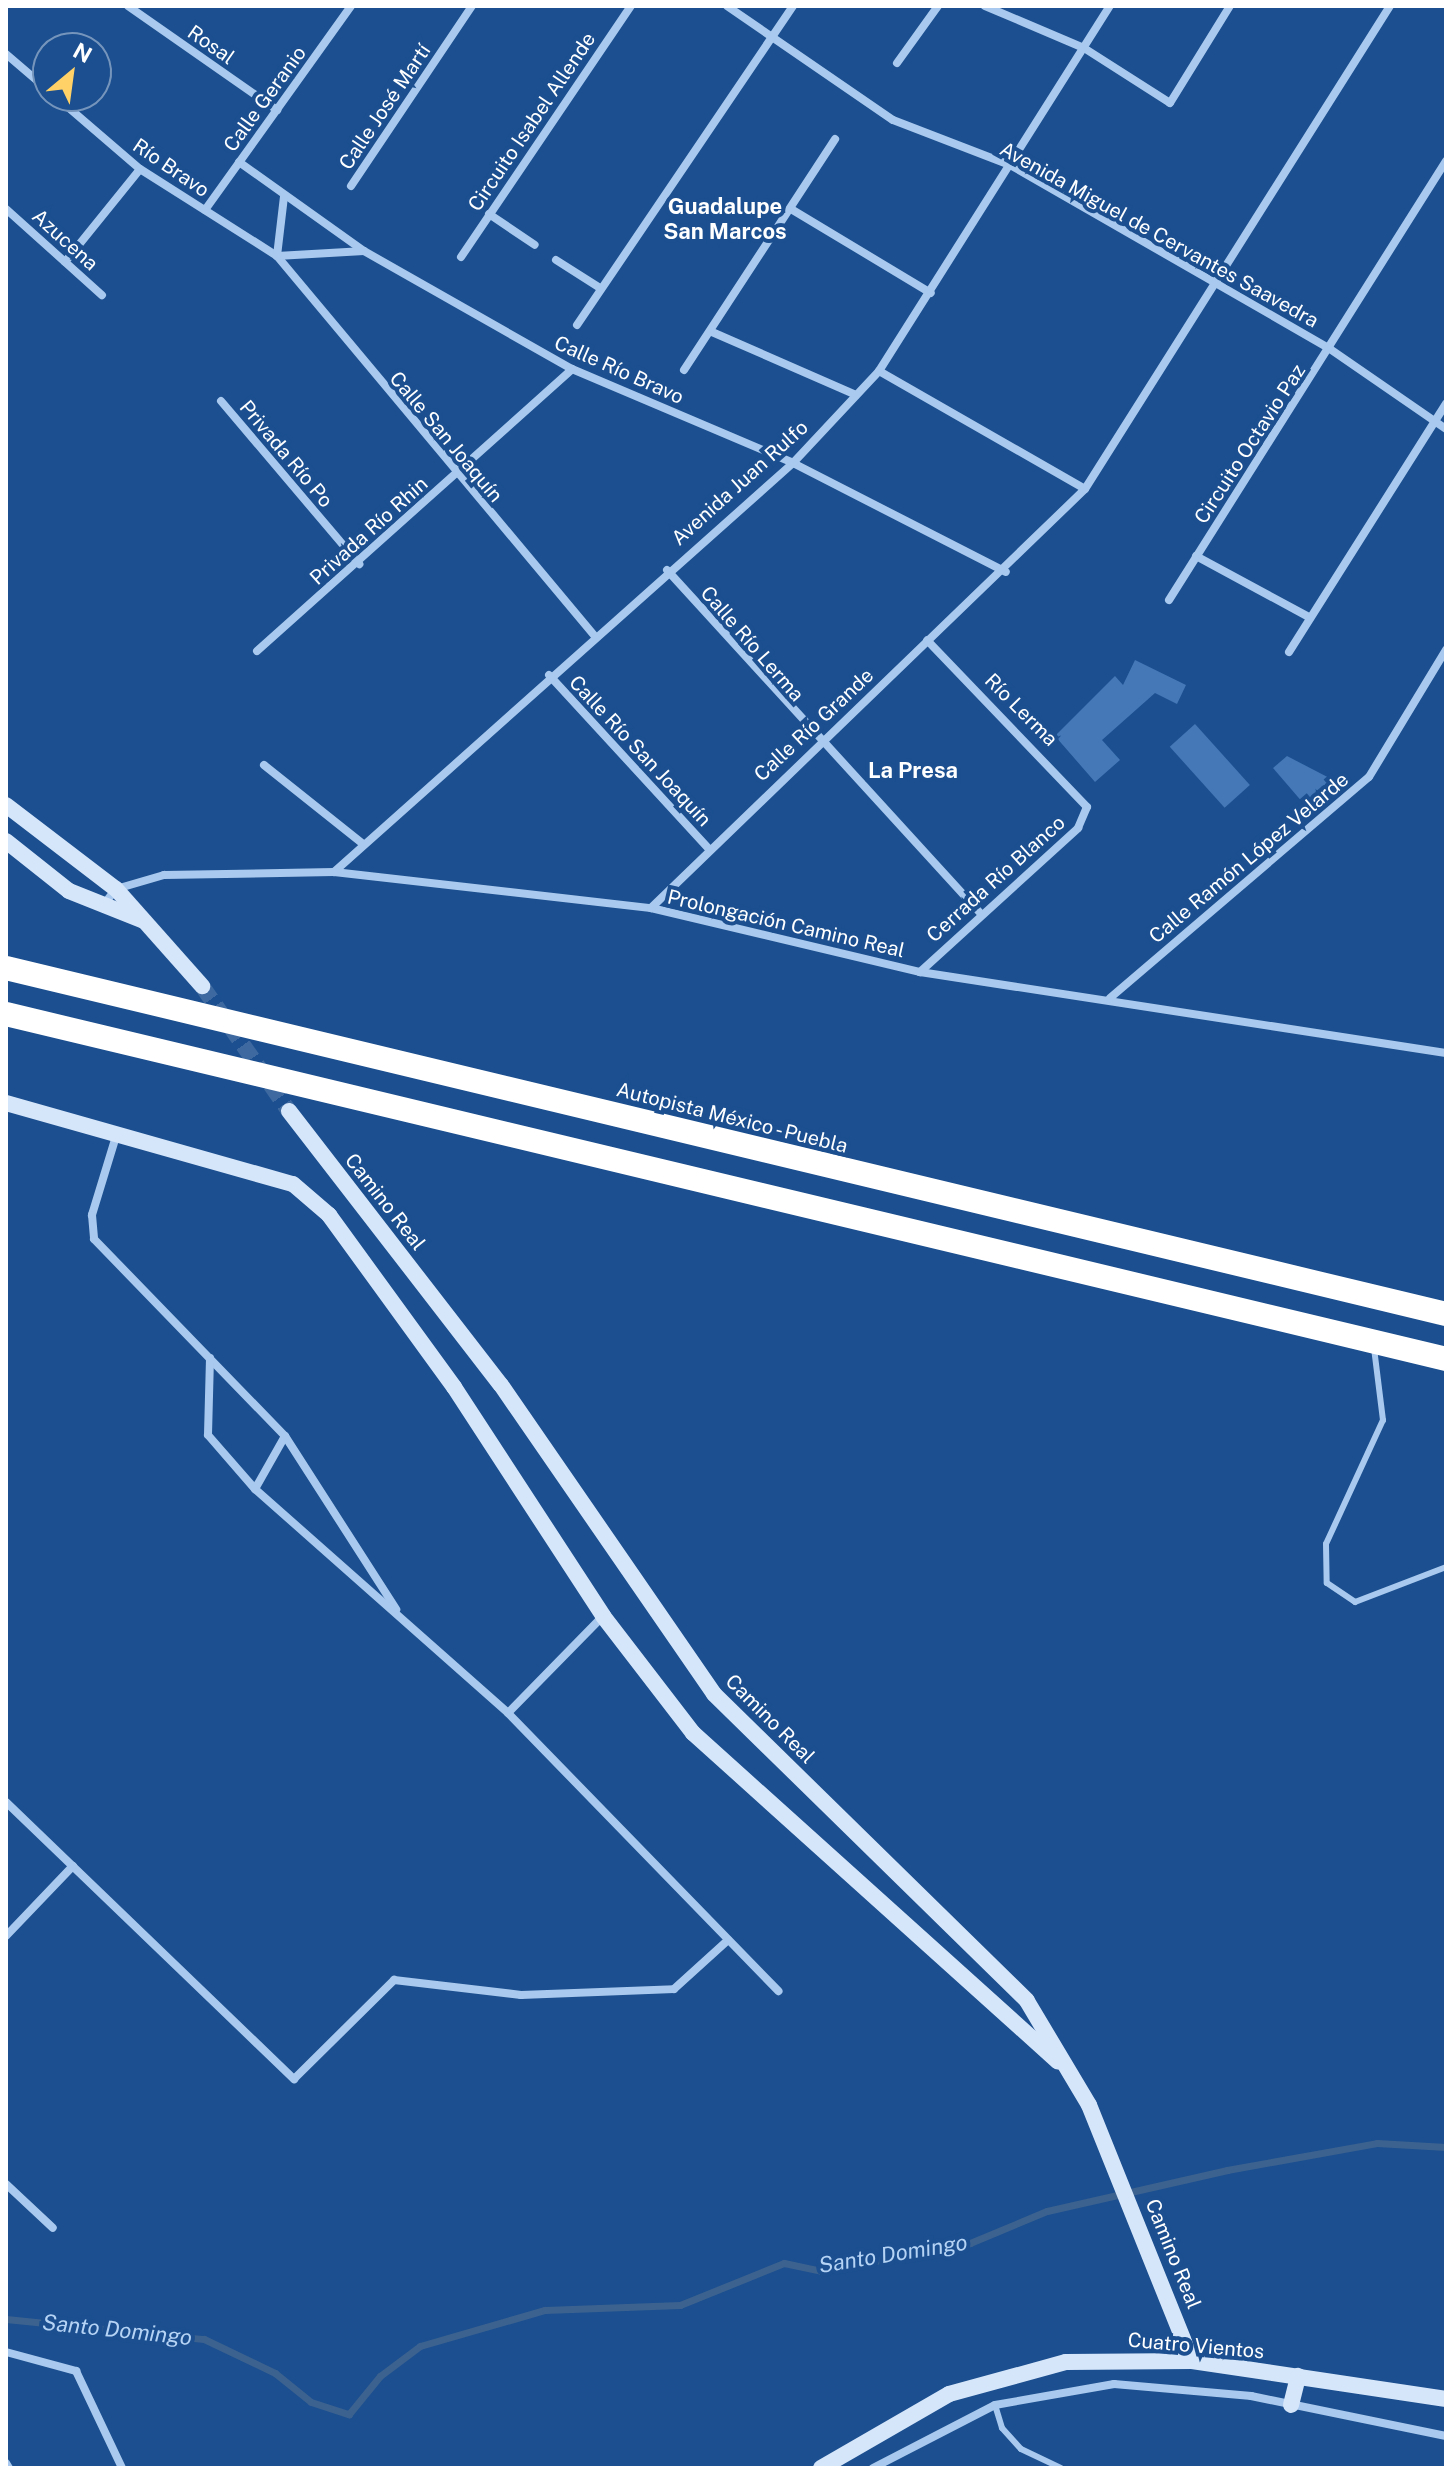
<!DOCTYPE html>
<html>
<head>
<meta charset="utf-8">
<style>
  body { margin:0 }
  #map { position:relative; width:1452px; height:2474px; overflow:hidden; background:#1b4f8f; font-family:"Public Sans",sans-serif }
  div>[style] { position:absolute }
  .stream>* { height:7px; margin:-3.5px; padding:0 3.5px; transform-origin:3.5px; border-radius:3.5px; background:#3c6290 }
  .building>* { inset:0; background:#4478b7; transform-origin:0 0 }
  .secondary-tunnel>* { height:16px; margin-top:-8px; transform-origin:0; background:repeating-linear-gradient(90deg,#3d69a0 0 16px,transparent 0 24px) }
  .lane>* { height:6px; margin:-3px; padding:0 3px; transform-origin:3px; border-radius:3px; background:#a9c9ee }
  .street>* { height:8px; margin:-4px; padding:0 4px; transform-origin:4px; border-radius:4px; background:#a9c9ee }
  .secondary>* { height:16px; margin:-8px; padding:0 8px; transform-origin:8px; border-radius:8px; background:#d6e6fa }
  .highway>* { height:24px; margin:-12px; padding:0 12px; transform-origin:12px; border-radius:12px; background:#fff }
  span { translate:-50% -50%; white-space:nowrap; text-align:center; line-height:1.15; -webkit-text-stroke:8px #1b4f8f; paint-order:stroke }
  .street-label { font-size:20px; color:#fff }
  .neighbourhood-label { font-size:22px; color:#fff; font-weight:700 }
  .water-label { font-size:22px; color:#b5d3f5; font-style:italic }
  .frame { position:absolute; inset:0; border:8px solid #fff; pointer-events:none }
  .north { position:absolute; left:32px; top:32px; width:80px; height:80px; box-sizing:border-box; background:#1b4f8f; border:2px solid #7695bc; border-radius:50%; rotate:29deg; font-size:22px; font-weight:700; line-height:32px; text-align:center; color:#fff }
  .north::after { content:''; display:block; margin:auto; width:28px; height:36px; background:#ffd166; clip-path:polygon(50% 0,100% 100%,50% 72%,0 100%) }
</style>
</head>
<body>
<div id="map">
  <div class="stream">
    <div style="left:6px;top:2319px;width:199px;rotate:5.8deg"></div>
    <div style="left:204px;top:2339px;width:79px;rotate:25.6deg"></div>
    <div style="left:275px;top:2373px;width:46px;rotate:38.9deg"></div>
    <div style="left:311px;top:2402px;width:40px;rotate:18deg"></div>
    <div style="left:349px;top:2414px;width:49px;rotate:-50.8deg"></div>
    <div style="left:380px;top:2376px;width:50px;rotate:-36.9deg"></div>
    <div style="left:420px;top:2346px;width:130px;rotate:-16.1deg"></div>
    <div style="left:545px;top:2310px;width:135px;rotate:-2.1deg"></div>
    <div style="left:680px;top:2305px;width:112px;rotate:-22deg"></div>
    <div style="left:784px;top:2263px;width:38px;rotate:12deg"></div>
    <div style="left:821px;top:2271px;width:152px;rotate:-10.6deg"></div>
    <div style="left:970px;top:2243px;width:83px;rotate:-22.6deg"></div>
    <div style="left:1047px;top:2211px;width:185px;rotate:-12.8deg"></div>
    <div style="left:1227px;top:2170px;width:152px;rotate:-10.2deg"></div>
    <div style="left:1377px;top:2143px;width:69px;rotate:3.3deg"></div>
  </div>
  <div class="building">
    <div style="clip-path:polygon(1135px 660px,1186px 685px,1177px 704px,1155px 693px,1102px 740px,1120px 760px,1095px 782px,1055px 736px,1115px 676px,1123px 685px)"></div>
    <div style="left:1195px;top:724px;width:82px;height:34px;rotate:48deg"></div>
    <div style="clip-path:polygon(1287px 756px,1341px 784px,1310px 811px,1273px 768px)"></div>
  </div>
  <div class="secondary-tunnel">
    <div style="left:202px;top:986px;width:152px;rotate:55.2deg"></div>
  </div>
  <div class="lane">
    <div style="left:1374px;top:1348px;width:73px;rotate:82.9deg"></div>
    <div style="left:1383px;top:1420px;width:136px;rotate:114.7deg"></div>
    <div style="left:1326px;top:1544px;width:39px;rotate:89deg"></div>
    <div style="left:1327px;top:1583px;width:34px;rotate:34deg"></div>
    <div style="left:1355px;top:1602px;width:97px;rotate:-21deg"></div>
    <div style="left:995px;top:2405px;width:24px;rotate:73deg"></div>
    <div style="left:1002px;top:2428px;width:28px;rotate:48deg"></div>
    <div style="left:1021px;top:2449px;width:44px;rotate:25.4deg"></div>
  </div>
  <div class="street">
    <div style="left:128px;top:6px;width:182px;rotate:34.9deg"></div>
    <div style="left:727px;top:6px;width:201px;rotate:34.5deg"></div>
    <div style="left:893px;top:120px;width:128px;rotate:21.1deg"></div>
    <div style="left:1012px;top:166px;width:367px;rotate:29.9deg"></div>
    <div style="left:1330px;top:349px;width:141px;rotate:34.6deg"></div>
    <div style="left:985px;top:6px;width:108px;rotate:23deg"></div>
    <div style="left:1084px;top:48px;width:102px;rotate:32.6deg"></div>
    <div style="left:1170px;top:103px;width:114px;rotate:-58.3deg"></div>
    <div style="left:6px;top:54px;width:55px;rotate:40.6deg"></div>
    <div style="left:897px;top:63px;width:70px;rotate:-54.3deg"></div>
    <div style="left:55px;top:96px;width:112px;rotate:40.7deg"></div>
    <div style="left:140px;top:169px;width:162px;rotate:32.4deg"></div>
    <div style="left:277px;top:256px;width:494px;rotate:50.1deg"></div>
    <div style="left:239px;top:162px;width:153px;rotate:35.5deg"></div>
    <div style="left:364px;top:251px;width:239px;rotate:29.6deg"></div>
    <div style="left:572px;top:369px;width:240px;rotate:23deg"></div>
    <div style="left:793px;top:463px;width:239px;rotate:27.1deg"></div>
    <div style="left:351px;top:186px;width:217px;rotate:-56.1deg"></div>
    <div style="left:6px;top:209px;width:129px;rotate:41.9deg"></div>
    <div style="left:791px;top:209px;width:163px;rotate:31deg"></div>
    <div style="left:205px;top:210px;width:251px;rotate:-54.4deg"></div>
    <div style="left:489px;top:214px;width:55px;rotate:34deg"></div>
    <div style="left:277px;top:256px;width:87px;rotate:-3.3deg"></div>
    <div style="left:277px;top:256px;width:60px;rotate:-83.3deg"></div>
    <div style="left:461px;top:257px;width:303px;rotate:-55.9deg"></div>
    <div style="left:556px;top:260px;width:52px;rotate:32.5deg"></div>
    <div style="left:65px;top:262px;width:119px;rotate:-51.1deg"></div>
    <div style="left:577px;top:325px;width:385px;rotate:-55.9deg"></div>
    <div style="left:712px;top:332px;width:157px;rotate:23.6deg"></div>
    <div style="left:684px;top:370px;width:276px;rotate:-56.8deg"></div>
    <div style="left:879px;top:371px;width:237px;rotate:29.8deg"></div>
    <div style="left:221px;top:401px;width:214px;rotate:49.7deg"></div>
    <div style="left:1196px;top:556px;width:128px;rotate:28.4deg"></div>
    <div style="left:667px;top:570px;width:463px;rotate:47.6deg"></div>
    <div style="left:1169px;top:600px;width:519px;rotate:-57.75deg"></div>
    <div style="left:257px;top:651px;width:423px;rotate:-41.8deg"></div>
    <div style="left:1289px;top:652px;width:294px;rotate:-57.7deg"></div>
    <div style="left:549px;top:675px;width:235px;rotate:47.4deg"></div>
    <div style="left:264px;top:765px;width:127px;rotate:38.6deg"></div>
    <div style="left:334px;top:872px;width:615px;rotate:-41.7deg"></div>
    <div style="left:793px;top:463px;width:126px;rotate:-46.9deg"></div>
    <div style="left:879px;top:371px;width:432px;rotate:-57.7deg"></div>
    <div style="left:105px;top:903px;width:18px;rotate:-52deg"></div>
    <div style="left:116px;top:889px;width:50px;rotate:-16.3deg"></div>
    <div style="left:164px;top:875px;width:170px;rotate:-1deg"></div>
    <div style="left:334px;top:872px;width:319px;rotate:6.5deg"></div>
    <div style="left:651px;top:908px;width:277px;rotate:13.4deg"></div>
    <div style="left:920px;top:972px;width:532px;rotate:8.75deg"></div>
    <div style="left:651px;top:908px;width:603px;rotate:-43.99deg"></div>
    <div style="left:1085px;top:489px;width:571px;rotate:-57.73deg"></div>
    <div style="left:920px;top:972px;width:214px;rotate:-42.3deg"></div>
    <div style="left:1078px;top:828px;width:23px;rotate:-67deg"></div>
    <div style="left:1087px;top:807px;width:231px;rotate:-133.8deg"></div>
    <div style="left:1110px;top:998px;width:340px;rotate:-40.5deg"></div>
    <div style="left:1369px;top:777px;width:149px;rotate:-58.8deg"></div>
    <div style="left:117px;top:1133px;width:86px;rotate:107deg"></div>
    <div style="left:92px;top:1215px;width:24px;rotate:85deg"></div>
    <div style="left:94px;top:1239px;width:274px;rotate:45.9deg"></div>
    <div style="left:285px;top:1436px;width:206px;rotate:57.3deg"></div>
    <div style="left:210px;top:1358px;width:77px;rotate:91.5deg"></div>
    <div style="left:208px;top:1435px;width:72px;rotate:49deg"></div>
    <div style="left:255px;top:1489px;width:338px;rotate:41.5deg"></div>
    <div style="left:508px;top:1713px;width:388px;rotate:45.8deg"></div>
    <div style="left:255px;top:1489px;width:61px;rotate:-60.5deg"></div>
    <div style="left:508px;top:1713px;width:136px;rotate:-45.6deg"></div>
    <div style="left:6px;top:1802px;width:400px;rotate:43.9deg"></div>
    <div style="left:294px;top:2079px;width:141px;rotate:-44.7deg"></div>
    <div style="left:394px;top:1980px;width:128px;rotate:6.7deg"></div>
    <div style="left:521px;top:1995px;width:153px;rotate:-2.2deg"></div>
    <div style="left:674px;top:1989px;width:73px;rotate:-42.2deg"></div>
    <div style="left:6px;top:1936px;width:97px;rotate:-46.3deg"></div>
    <div style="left:6px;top:2184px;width:64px;rotate:43.1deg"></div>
    <div style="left:6px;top:2352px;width:73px;rotate:15.2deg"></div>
    <div style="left:76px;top:2371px;width:107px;rotate:64.6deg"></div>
    <div style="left:6px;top:2463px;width:6px;rotate:59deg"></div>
    <div style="left:873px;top:2468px;width:137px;rotate:-27.3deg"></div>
    <div style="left:995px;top:2405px;width:121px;rotate:-10deg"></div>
    <div style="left:1114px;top:2384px;width:138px;rotate:5deg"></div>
    <div style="left:1251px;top:2396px;width:199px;rotate:11.6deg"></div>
  </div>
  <div class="secondary">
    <div style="left:6px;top:805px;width:138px;rotate:37.4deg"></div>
    <div style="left:116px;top:889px;width:130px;rotate:48.4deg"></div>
    <div style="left:6px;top:841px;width:80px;rotate:38.4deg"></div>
    <div style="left:69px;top:891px;width:79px;rotate:21.7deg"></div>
    <div style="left:6px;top:1103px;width:298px;rotate:15.8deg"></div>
    <div style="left:293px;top:1184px;width:48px;rotate:40.7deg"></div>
    <div style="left:329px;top:1215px;width:213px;rotate:54deg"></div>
    <div style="left:454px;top:1387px;width:273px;rotate:56.9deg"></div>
    <div style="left:603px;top:1616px;width:148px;rotate:52.4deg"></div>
    <div style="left:693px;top:1733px;width:491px;rotate:42deg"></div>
    <div style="left:289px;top:1111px;width:346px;rotate:52.3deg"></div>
    <div style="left:501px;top:1385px;width:375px;rotate:55.4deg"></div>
    <div style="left:714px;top:1694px;width:438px;rotate:44.4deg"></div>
    <div style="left:1027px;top:2001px;width:121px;rotate:59.2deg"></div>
    <div style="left:1089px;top:2105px;width:276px;rotate:68.1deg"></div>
    <div style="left:1291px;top:2405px;width:30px;rotate:-76deg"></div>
    <div style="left:821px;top:2468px;width:148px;rotate:-30deg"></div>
    <div style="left:949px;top:2394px;width:121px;rotate:-15.3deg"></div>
    <div style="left:1066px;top:2362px;width:126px;rotate:-0.5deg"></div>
    <div style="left:1192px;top:2361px;width:257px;rotate:8.5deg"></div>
  </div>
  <div class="highway">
    <div style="left:6px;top:968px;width:1481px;rotate:13.51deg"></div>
    <div style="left:6px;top:1014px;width:1481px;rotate:13.47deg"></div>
  </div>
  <div class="street-label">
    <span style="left:211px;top:45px;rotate:35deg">Rosal</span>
    <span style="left:265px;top:99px;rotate:-54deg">Calle Geranio</span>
    <span style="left:385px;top:107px;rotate:-56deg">Calle José Martí</span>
    <span style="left:532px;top:122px;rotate:-56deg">Circuito Isabel Allende</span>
    <span style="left:171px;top:168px;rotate:34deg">Río Bravo</span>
    <span style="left:1159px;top:235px;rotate:29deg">Avenida Miguel de Cervantes Saavedra</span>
    <span style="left:65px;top:240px;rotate:42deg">Azucena</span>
    <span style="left:619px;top:370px;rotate:24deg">Calle Río Bravo</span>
    <span style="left:446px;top:437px;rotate:50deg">Calle San Joaquín</span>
    <span style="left:1250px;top:444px;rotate:-57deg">Circuito Octavio Paz</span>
    <span style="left:286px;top:454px;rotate:50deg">Privada Río Po</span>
    <span style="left:740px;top:483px;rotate:-42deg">Avenida Juan Rulfo</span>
    <span style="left:369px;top:531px;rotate:-42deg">Privada Río Rhin</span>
    <span style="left:752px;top:644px;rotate:49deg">Calle Río Lerma</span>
    <span style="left:1021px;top:710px;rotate:45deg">Río Lerma</span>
    <span style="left:814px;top:725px;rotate:-43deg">Calle Río Grande</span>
    <span style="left:640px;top:751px;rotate:47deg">Calle Río San Joaquín</span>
    <span style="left:1249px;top:858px;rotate:-40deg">Calle Ramón López Velarde</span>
    <span style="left:996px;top:879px;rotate:-42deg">Cerrada Río Blanco</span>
    <span style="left:786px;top:924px;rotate:13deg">Prolongación Camino Real</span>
    <span style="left:732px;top:1118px;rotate:14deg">Autopista México - Puebla</span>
    <span style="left:385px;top:1202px;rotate:52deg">Camino Real</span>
    <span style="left:770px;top:1719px;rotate:45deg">Camino Real</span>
    <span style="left:1173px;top:2254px;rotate:68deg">Camino Real</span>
    <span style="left:1196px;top:2346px;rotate:5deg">Cuatro Vientos</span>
  </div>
  <div class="neighbourhood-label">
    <span style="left:725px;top:219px">Guadalupe<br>San Marcos</span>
    <span style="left:913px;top:771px">La Presa</span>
  </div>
  <div class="water-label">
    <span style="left:893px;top:2254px;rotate:-9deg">Santo Domingo</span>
    <span style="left:117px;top:2330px;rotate:6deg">Santo Domingo</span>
  </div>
  <div class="frame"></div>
  <div class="north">N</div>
</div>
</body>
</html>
